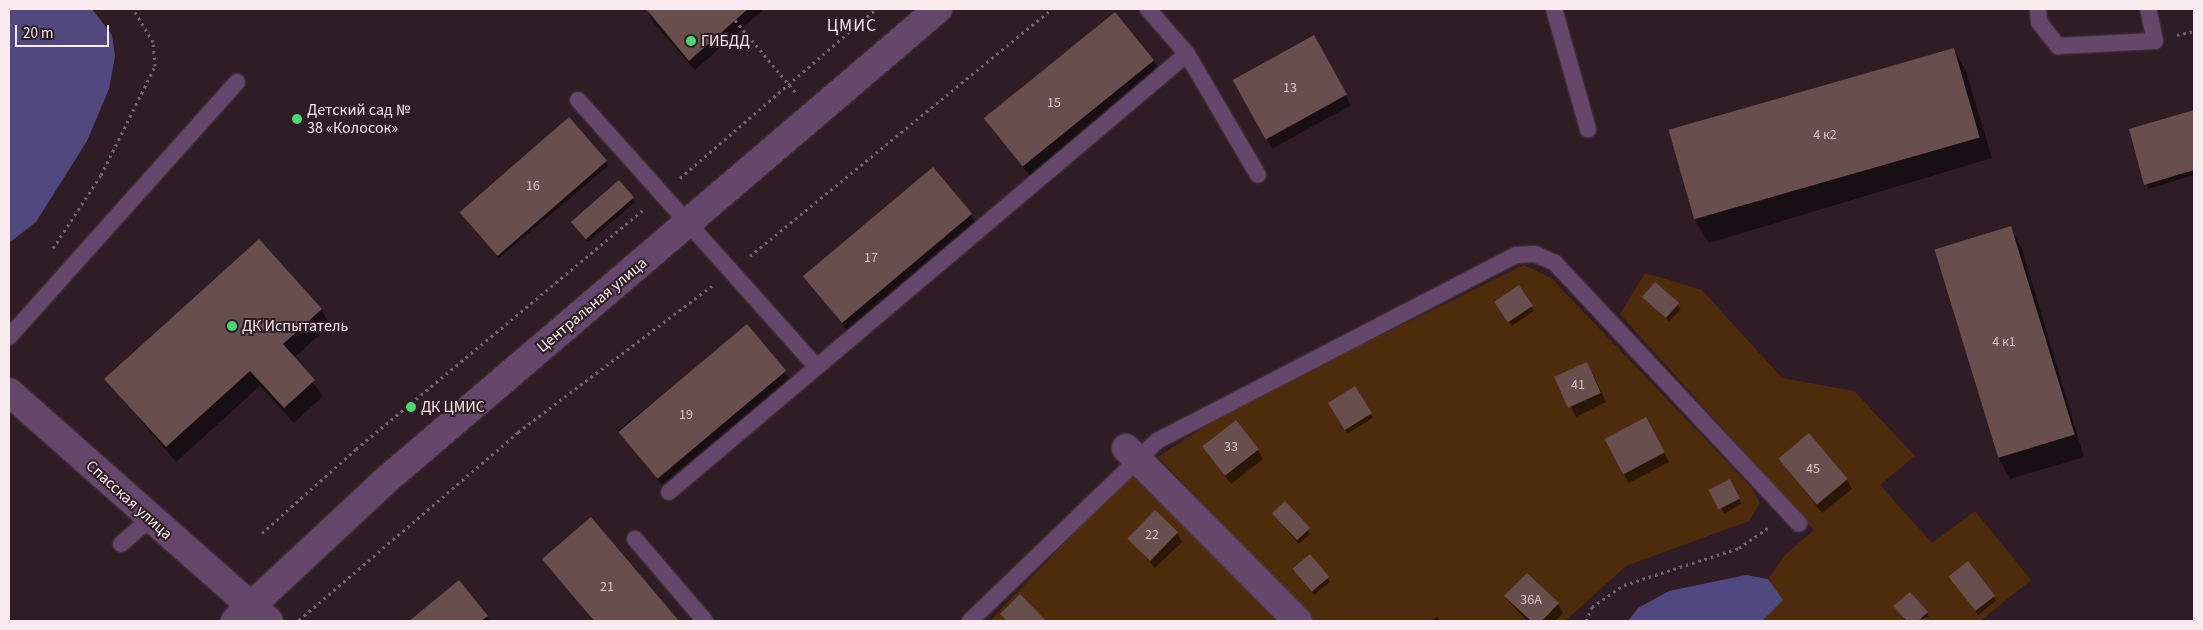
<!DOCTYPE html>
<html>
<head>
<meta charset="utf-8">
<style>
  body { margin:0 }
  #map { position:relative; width:2203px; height:630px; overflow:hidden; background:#301c25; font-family:"Source Sans 3",sans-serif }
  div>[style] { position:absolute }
  .green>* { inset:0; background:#4f2b0e }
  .water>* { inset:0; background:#50487f }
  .shadow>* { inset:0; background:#0007; transform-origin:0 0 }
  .building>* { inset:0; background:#684f4d; transform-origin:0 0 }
  .path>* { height:3px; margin-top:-1.5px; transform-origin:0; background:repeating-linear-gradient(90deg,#75636b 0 2.5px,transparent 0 6.5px) }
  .roads { filter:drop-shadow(0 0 1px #4c3941) drop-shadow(0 0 1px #4c3941) }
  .service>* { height:16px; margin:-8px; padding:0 8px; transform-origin:8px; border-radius:8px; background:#64476a }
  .minor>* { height:28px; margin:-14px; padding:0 14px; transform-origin:14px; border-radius:14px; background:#64476a }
  .tertiary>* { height:28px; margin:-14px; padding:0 14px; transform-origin:14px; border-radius:14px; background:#64476a }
  .dots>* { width:14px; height:14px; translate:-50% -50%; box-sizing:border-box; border:2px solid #301c25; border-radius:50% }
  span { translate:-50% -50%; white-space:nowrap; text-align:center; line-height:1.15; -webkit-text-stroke:4px #301c25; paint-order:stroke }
  .number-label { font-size:14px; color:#d4c3c6 }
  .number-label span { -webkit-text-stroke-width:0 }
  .poi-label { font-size:16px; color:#f8eaef }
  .left { translate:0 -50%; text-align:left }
  .street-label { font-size:16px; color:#f8eaef }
  .neighbourhood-label { font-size:18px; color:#f8eaef; letter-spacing:1px }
  .frame { position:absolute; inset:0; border:10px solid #f8eaef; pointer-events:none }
  .scale { position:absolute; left:15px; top:25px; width:94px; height:22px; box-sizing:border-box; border:2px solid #f8eaef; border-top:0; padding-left:6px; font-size:15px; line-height:18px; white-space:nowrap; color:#f8eaef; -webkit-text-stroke:4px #301c25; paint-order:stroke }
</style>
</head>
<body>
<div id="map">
  <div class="green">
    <div style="clip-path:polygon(1524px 265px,1551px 278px,1751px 487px,1760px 503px,1749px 521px,1626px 566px,1565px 621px,1314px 621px,1158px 457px,1233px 408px)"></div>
    <div style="clip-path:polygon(1645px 273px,1702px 290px,1782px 378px,1854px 391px,1915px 456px,1880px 485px,1932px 543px,1975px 511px,2031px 580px,1980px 621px,1762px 621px,1782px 600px,1768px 579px,1785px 555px,1814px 530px,1620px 314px)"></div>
    <div style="clip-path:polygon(1133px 471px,1282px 621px,990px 621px)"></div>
  </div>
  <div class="water">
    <div style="clip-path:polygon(9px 9px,92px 9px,112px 35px,115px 56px,109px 89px,87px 141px,36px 222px,9px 243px)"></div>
    <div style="clip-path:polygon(1746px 575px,1768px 579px,1783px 600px,1762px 621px,1628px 621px,1638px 608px,1669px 591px)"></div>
  </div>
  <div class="shadow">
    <div style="clip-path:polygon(648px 9px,764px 9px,695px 70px,651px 20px)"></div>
    <div style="left:1313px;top:37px;width:78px;height:90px;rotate:61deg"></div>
    <div style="clip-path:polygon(1954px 49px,1966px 71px,1992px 158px,1709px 243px,1696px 222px,1670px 134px)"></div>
    <div style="clip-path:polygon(1153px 60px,1159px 69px,1030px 176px,987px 121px)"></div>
    <div style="clip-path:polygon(2194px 111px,2194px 175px,2148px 189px,2130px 130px)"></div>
    <div style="clip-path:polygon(606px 162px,608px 166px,499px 258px,463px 215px)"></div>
    <div style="left:619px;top:182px;width:26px;height:62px;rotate:50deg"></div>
    <div style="clip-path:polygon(971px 215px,976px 224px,848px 331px,804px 276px)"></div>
    <div style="clip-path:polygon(2010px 227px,2022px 249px,2084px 457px,2010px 479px,1998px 457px)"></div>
    <div style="left:1655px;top:284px;width:36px;height:17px;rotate:44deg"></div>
    <div style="clip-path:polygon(1519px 287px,1534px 311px,1512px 326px,1498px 307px)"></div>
    <div style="clip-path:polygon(321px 309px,330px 325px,294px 358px,323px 396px,294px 423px,260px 386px,176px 462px,106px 379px)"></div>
    <div style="left:747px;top:326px;width:70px;height:166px;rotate:51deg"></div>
    <div style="clip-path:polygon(1592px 372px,1606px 402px,1576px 417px,1557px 378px)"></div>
    <div style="left:1354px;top:387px;width:36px;height:30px;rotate:58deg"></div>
    <div style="clip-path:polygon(1651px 428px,1669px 462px,1629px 483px,1605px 440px)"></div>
    <div style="clip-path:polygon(1258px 450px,1263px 459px,1231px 484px,1209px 455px)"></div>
    <div style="clip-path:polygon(1780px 459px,1847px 480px,1852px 489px,1822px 513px)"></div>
    <div style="left:1729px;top:481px;width:26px;height:20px;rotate:61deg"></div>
    <div style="left:1285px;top:503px;width:40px;height:16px;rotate:50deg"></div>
    <div style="clip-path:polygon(591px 519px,677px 621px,593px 621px,544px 559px)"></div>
    <div style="clip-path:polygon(1177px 533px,1182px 542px,1155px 568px,1129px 538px)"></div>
    <div style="clip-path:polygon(1296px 573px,1328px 578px,1330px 582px,1314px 595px)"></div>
    <div style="clip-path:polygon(459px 581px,490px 621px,410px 621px,410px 620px)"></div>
    <div style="clip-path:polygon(1952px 581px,1994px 597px,1996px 601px,1978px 615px)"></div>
    <div style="clip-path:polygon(1020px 596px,1045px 621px,1006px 621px,1001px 614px)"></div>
    <div style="clip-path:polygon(1505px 597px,1558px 604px,1563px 613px,1555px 621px,1527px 621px)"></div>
    <div style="clip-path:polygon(1895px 607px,1927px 613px,1929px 617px,1907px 621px)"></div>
    <div style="clip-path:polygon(1437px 617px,1440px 621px,1431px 621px)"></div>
  </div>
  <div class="building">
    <div style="clip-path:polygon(646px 9px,748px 9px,689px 61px)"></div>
    <div style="left:1115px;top:12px;width:62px;height:169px;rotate:51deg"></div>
    <div style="left:1314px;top:35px;width:68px;height:93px;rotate:61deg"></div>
    <div style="left:1954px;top:48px;width:93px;height:297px;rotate:74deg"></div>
    <div style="clip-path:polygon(2194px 110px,2194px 170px,2144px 185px,2129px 129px)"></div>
    <div style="left:569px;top:117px;width:58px;height:145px;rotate:49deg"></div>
    <div style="left:933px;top:167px;width:61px;height:170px;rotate:50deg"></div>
    <div style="left:619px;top:180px;width:23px;height:64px;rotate:49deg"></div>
    <div style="left:2011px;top:226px;width:218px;height:80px;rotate:73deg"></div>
    <div style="clip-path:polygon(259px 239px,322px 309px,283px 344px,315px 380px,284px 408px,250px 371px,166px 447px,104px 379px)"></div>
    <div style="left:1655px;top:282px;width:32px;height:20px;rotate:41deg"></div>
    <div style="left:1519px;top:285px;width:25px;height:30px;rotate:56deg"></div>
    <div style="left:747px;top:324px;width:61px;height:168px;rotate:50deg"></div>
    <div style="left:1587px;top:362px;width:34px;height:36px;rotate:66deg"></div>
    <div style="left:1355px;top:386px;width:32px;height:32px;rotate:58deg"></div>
    <div style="left:1646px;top:417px;width:40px;height:47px;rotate:62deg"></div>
    <div style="left:1236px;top:420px;width:37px;height:43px;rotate:52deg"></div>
    <div style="left:1809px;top:433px;width:60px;height:40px;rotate:50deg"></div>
    <div style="left:1730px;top:479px;width:22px;height:24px;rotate:63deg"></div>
    <div style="left:1285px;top:501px;width:37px;height:18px;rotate:47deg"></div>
    <div style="left:1155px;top:510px;width:32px;height:40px;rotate:44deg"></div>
    <div style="clip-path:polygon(591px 517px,619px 550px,679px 621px,594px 621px,542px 559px)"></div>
    <div style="left:1310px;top:554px;width:30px;height:23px;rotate:50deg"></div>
    <div style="left:1968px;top:561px;width:44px;height:25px;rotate:52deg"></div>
    <div style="clip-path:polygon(1527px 573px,1559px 603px,1542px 621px,1531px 621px,1504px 596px)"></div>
    <div style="clip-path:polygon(459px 580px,488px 616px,481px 621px,409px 621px)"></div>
    <div style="clip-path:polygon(1910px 592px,1928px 612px,1918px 621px,1907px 621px,1893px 606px)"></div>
    <div style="clip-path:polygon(1020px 594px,1046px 621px,1007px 621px,1000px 614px)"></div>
  </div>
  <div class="path">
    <div style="left:735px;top:20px;width:95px;rotate:50.1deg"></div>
    <div style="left:2177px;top:35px;width:17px;rotate:-13deg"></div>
    <div style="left:680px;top:178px;width:259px;rotate:-40.8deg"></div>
    <div style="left:53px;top:248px;width:87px;rotate:-56.7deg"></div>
    <div style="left:101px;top:175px;width:122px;rotate:-63.6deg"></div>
    <div style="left:155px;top:66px;width:24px;rotate:-95deg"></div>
    <div style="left:153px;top:42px;width:39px;rotate:-121deg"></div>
    <div style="left:750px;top:256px;width:390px;rotate:-39.3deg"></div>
    <div style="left:262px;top:533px;width:126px;rotate:-41.8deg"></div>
    <div style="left:356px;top:449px;width:376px;rotate:-39.8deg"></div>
    <div style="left:299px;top:620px;width:289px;rotate:-40.6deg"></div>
    <div style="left:518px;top:432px;width:243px;rotate:-37deg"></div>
    <div style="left:1586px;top:621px;width:15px;rotate:-67deg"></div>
    <div style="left:1592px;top:607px;width:39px;rotate:-35deg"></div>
    <div style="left:1624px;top:585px;width:121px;rotate:-17.8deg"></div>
    <div style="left:1739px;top:548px;width:37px;rotate:-35deg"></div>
  </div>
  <div class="roads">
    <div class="service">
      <div style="left:1148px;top:9px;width:60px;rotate:49.1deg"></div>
      <div style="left:1187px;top:54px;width:140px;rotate:59.6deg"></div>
      <div style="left:1554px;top:9px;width:125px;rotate:74.2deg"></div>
      <div style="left:2038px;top:9px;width:13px;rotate:86deg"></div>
      <div style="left:2039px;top:22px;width:31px;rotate:52deg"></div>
      <div style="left:2058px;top:46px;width:97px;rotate:-3deg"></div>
      <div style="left:2155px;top:41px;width:33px;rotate:-102deg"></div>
      <div style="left:578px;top:100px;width:358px;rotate:48.2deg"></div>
      <div style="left:9px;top:337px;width:342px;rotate:-48.2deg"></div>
      <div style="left:669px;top:492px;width:678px;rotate:-40.22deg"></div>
      <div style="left:635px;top:539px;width:108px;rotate:49.5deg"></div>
      <div style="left:121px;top:544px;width:38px;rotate:-41deg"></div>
      <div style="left:970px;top:621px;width:260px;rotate:-43.9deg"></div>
      <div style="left:1157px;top:441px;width:404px;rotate:-27.4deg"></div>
      <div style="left:1516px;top:255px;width:19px;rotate:-3deg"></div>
      <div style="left:1535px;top:254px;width:22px;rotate:24deg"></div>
      <div style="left:1555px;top:263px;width:357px;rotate:46.9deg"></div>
    </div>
    <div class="minor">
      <div style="left:9px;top:392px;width:323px;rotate:41.5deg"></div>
      <div style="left:1126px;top:448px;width:244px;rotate:45.2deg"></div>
    </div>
    <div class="tertiary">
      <div style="left:251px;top:606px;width:23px;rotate:40deg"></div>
      <div style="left:235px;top:621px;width:205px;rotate:-43deg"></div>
      <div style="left:385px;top:481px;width:727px;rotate:-40.48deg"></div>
    </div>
  </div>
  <div class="dots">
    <div style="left:691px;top:41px;background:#49d778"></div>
    <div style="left:297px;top:119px;background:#49d778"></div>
    <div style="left:232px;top:326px;background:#49d778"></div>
    <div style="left:411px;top:407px;background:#49d778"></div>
  </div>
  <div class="number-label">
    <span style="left:1290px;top:88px">13</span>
    <span style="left:1054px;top:103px">15</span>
    <span style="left:1825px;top:135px">4 к2</span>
    <span style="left:533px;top:186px">16</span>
    <span style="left:871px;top:258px">17</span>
    <span style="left:2004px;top:342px">4 к1</span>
    <span style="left:1578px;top:385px">41</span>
    <span style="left:686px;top:415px">19</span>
    <span style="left:1231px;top:447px">33</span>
    <span style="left:1813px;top:469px">45</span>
    <span style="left:1152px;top:535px">22</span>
    <span style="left:607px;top:587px">21</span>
    <span style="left:1531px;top:600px">36А</span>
  </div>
  <div class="poi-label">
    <span class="left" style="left:701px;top:41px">ГИБДД</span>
    <span class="left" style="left:307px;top:119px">Детский сад №<br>38 «Колосок»</span>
    <span class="left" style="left:242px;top:326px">ДК Испытатель</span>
    <span class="left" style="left:421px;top:407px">ДК ЦМИС</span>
  </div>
  <div class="street-label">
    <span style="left:592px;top:305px;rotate:-40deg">Центральная улица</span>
    <span style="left:129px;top:500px;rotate:42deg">Спасская улица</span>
  </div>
  <div class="neighbourhood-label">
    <span style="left:852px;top:26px">ЦМИС</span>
  </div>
  <div class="frame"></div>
  <div class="scale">20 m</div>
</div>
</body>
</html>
